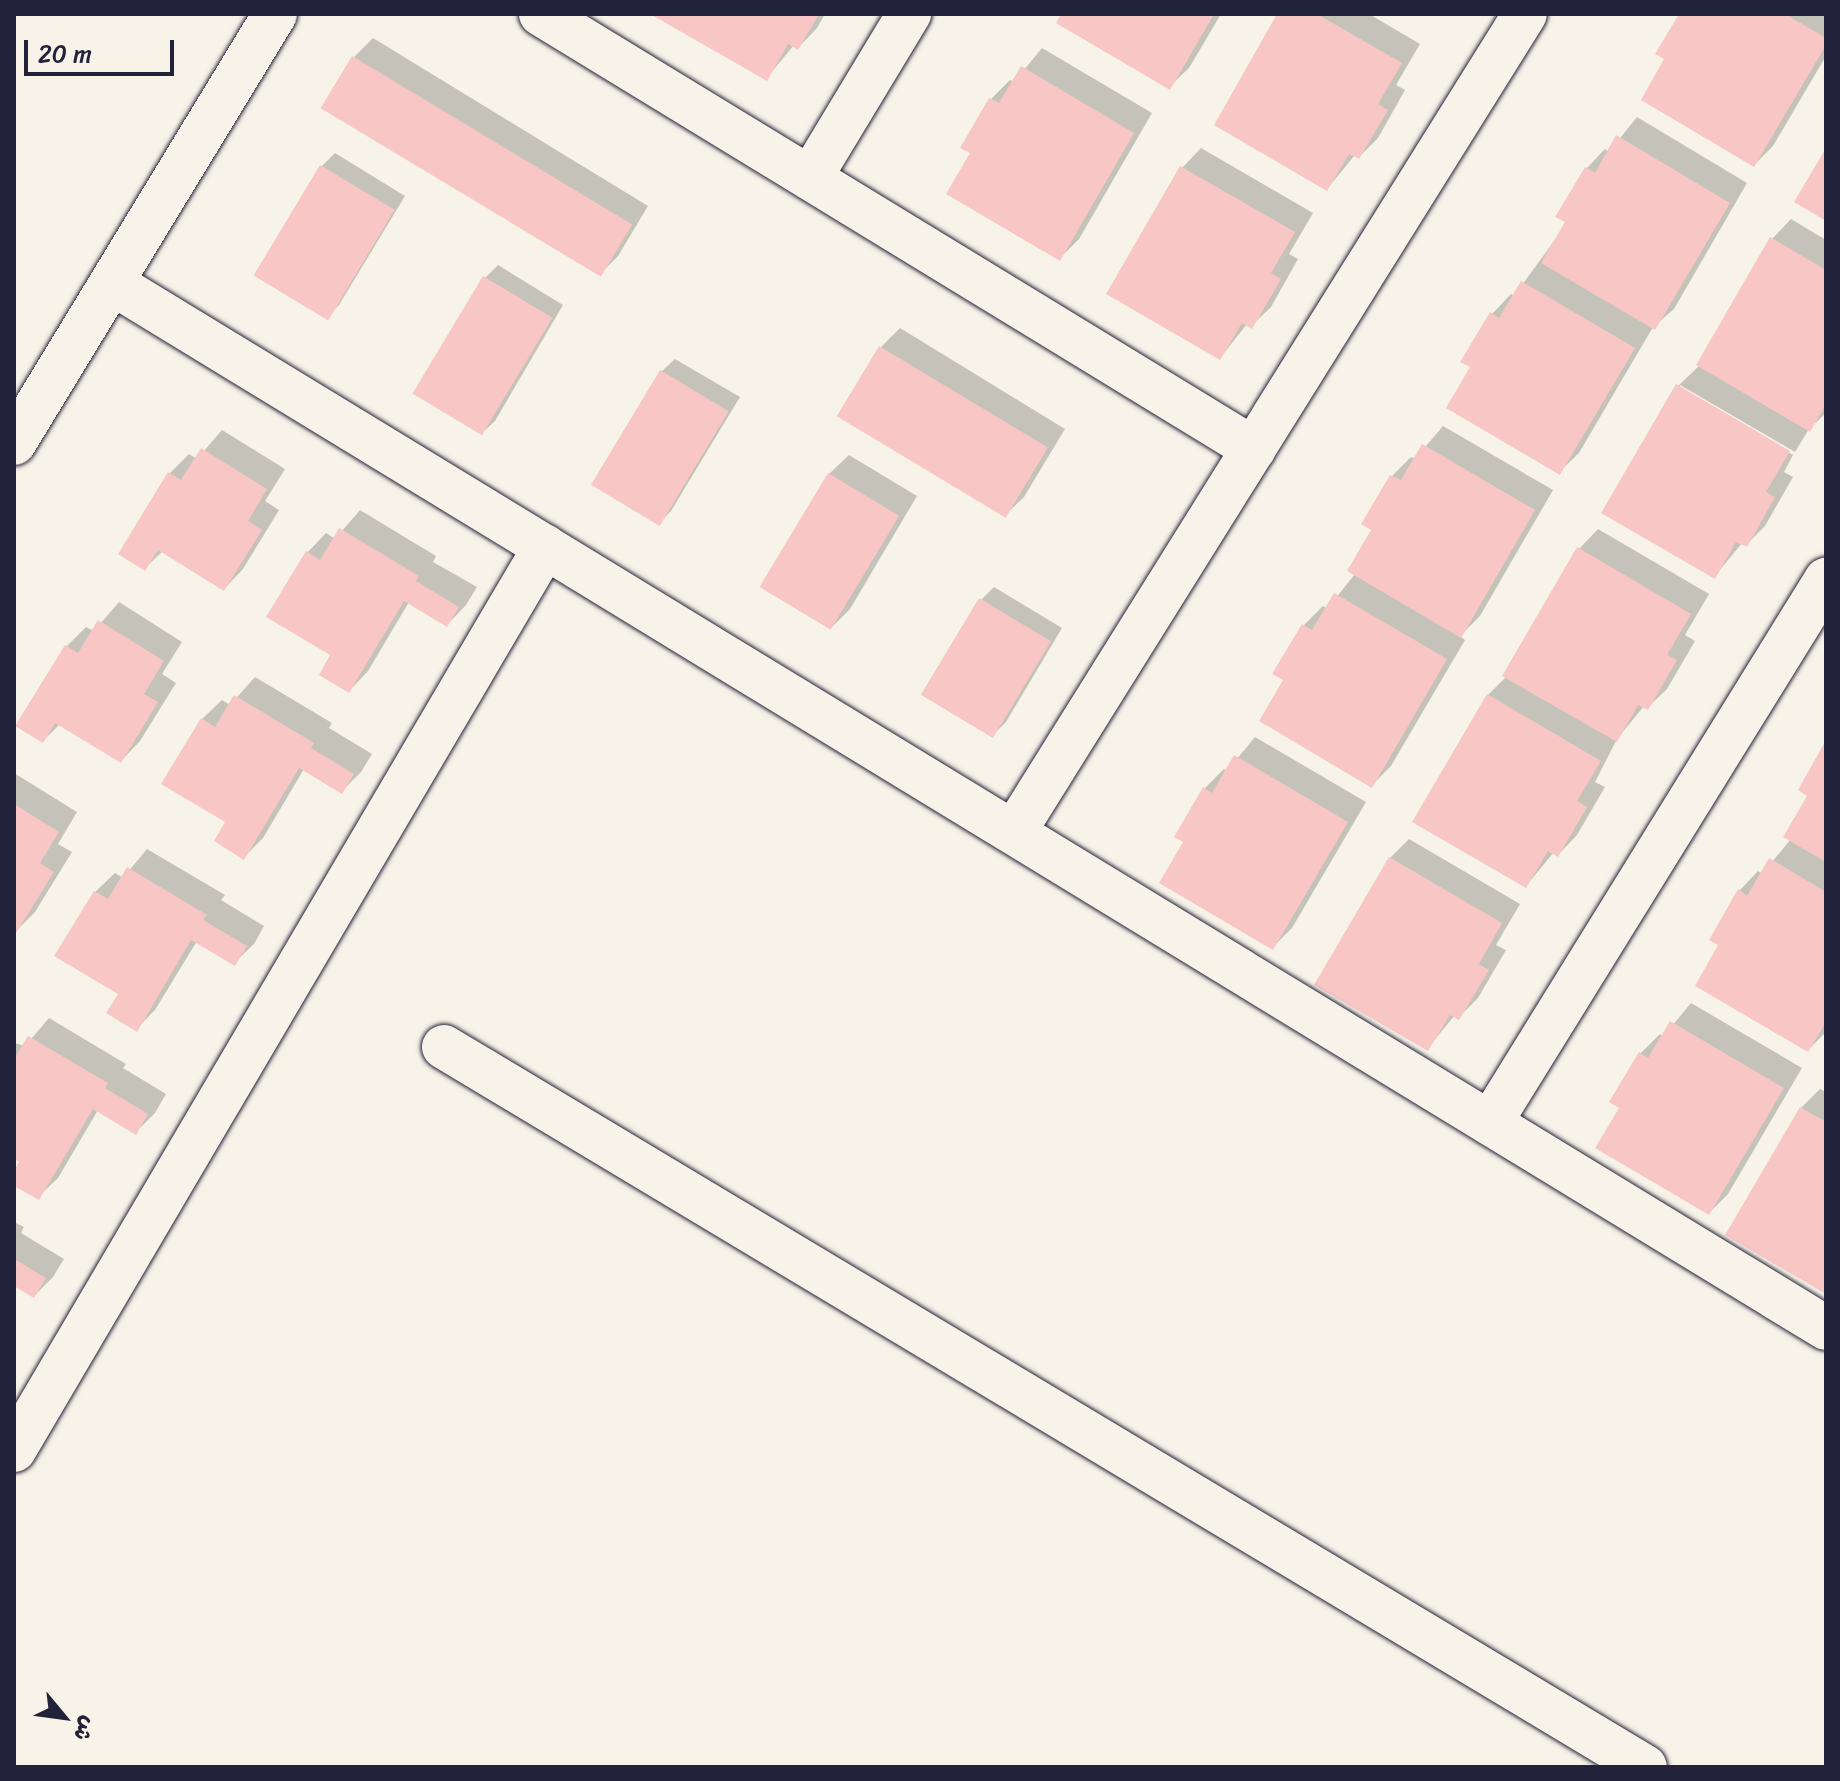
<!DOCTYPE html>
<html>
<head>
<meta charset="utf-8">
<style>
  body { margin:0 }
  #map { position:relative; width:1840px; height:1781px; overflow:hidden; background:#f7f3e8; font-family:Sriracha,"Playpen Sans Arabic",sans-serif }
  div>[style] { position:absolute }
  .shadow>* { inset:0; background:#0003 }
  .building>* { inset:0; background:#f8c7c5; transform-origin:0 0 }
  .roads { filter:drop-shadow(0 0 2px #22223b) drop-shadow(0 0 2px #22223b) }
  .minor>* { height:44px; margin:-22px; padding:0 22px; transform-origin:22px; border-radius:22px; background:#f7f3e8 }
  span { translate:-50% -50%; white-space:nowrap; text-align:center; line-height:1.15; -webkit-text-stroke:6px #f7f3e8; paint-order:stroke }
  .frame { position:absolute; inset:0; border:16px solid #22223b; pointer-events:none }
  .north { position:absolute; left:24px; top:1677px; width:80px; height:80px; -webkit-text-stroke:6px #f7f3e8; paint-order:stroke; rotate:119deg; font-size:22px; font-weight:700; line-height:32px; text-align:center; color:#22223b }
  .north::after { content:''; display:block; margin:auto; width:28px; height:36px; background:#22223b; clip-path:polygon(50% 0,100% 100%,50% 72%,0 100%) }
  .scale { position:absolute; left:24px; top:40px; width:150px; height:36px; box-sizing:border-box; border:4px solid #22223b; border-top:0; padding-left:10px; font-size:24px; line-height:28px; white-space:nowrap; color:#22223b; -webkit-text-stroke:6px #f7f3e8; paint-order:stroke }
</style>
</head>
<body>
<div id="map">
  <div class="shadow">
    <div style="clip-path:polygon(656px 14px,825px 14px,817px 28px,798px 48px,794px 45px,766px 79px)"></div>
    <div style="clip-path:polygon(1064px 14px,1221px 14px,1189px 68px,1169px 87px)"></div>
    <div style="clip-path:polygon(1280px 14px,1369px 14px,1420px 44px,1396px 85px,1405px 90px,1378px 138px,1359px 157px,1355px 155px,1327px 189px)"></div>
    <div style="clip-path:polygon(1681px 14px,1826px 14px,1826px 56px,1773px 146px,1754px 165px,1667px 59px)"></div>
    <div style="clip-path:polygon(373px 38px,648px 206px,618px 256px,599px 275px,354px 57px)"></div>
    <div style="clip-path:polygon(1042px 48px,1152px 113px,1079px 239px,1060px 258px,973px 152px,963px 147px,991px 99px,1010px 80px,1014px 82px)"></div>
    <div style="clip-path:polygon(1637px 117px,1747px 183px,1674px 309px,1653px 327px,1579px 453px,1559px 472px,1473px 367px,1492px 314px,1511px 294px,1514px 296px,1568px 222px,1586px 169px,1605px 149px,1609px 152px)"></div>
    <div style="clip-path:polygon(1201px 148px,1313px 213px,1289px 254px,1298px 259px,1271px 307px,1251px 326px,1247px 324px,1220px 358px,1182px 168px)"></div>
    <div style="clip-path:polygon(335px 153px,405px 196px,339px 305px,327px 317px,255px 274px,322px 166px)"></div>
    <div style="clip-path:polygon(1791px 219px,1826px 240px,1826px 413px,1809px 429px,1795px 452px,1680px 385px,1680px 389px,1793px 455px,1784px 472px,1793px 477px,1765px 526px,1746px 545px,1742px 543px,1715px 576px,1678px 386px,1698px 367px,1772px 239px)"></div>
    <div style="clip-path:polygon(498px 265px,563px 305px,495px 421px,482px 433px,485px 278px)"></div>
    <div style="clip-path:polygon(900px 328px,1065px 429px,1024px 497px,1004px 516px,881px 347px)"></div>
    <div style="clip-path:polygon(675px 359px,740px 397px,671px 511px,658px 524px,662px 371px)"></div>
    <div style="clip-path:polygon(1443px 426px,1553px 490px,1480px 616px,1460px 636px,1465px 640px,1391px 766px,1372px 785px,1285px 679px,1304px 625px,1323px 606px,1327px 609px,1355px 574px,1392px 476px,1411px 457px,1415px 459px)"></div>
    <div style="clip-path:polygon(222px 430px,285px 469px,265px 501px,279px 510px,243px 569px,224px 589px,163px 551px,145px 568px,169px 474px,189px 454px,197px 459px)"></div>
    <div style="clip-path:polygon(849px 455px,917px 496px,850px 609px,831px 628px,829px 474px)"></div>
    <div style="clip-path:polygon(360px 510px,436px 556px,433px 562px,477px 587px,466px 605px,447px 625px,409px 602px,368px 671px,349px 691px,333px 655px,307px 553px,326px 533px,335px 539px)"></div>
    <div style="clip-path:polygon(1598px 529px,1709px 594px,1685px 635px,1695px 641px,1667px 689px,1647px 708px,1644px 706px,1617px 739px,1595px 782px,1605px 787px,1577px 835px,1558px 855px,1554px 852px,1526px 886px,1488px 695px,1507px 676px,1579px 549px)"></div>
    <div style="clip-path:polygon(994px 587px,1062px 628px,1006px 722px,993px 735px,981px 600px)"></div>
    <div style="clip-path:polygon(119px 602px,182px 642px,162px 674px,176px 683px,140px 741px,121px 761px,60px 724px,43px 741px,18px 725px,67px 646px,86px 627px,94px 631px)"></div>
    <div style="clip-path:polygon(255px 677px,332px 723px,329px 728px,372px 754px,361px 772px,342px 791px,304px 769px,263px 838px,244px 857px,227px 821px,202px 719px,222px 700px,230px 705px)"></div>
    <div style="clip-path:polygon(1255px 737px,1366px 802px,1292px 928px,1273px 947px,1186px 841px,1205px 788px,1224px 769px,1227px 771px)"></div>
    <div style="clip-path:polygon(1826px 744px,1826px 1032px,1808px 1050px,1721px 944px,1739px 891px,1758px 871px,1762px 874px,1791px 839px)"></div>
    <div style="clip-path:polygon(14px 773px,77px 812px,58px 844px,72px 852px,35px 912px,16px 931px)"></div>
    <div style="clip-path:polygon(1409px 839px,1520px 904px,1496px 945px,1506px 950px,1478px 998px,1459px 1017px,1455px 1015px,1427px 1049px,1390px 858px)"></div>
    <div style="clip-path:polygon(147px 849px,225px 895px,221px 900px,264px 926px,254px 944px,234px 963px,197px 941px,155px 1010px,136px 1029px,121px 993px,95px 892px,115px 873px,123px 878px)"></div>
    <div style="clip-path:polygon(1691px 1003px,1802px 1068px,1728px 1194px,1709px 1213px,1640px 1054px,1660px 1034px,1663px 1037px)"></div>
    <div style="clip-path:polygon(49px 1018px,126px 1064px,123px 1068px,166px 1094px,155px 1113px,136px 1132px,98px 1110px,58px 1178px,38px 1197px,14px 1183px,14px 1174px,22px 1161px,14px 1156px,14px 1043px,25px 1046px)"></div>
    <div style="clip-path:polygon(1820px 1089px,1826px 1092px,1826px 1291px,1801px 1108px)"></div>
    <div style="clip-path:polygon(14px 1222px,24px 1227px,21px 1233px,64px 1259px,53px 1277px,34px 1296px,14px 1284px)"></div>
  </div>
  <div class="building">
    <div style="clip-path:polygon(650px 14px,819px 14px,798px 50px,788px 44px,767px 81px)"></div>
    <div style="clip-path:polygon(1061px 14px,1214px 14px,1170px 90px,1056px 23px)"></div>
    <div style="clip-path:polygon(1277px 14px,1317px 14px,1402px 63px,1378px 104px,1388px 110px,1359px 159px,1349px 154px,1327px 191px,1214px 125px)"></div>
    <div style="clip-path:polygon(1679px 14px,1785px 14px,1826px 38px,1826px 45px,1754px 167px,1641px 100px,1664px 59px,1655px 54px)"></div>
    <div style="left:352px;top:56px;width:327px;height:61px;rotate:31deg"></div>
    <div style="clip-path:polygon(1021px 66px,1134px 133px,1060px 261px,946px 194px,970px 153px,960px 148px,989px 98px,999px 103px)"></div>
    <div style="clip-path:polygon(1616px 135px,1730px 203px,1655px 330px,1541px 263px,1565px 222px,1555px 217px,1585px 167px,1595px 173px)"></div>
    <div style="clip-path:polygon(1826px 148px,1826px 221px,1794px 202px)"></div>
    <div style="left:320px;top:165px;width:87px;height:129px;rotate:31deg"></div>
    <div style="clip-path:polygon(1180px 166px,1295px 232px,1271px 273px,1281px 279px,1252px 329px,1242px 323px,1220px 360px,1106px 294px)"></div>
    <div style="clip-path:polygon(1770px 237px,1826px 270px,1826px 404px,1810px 432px,1696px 365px)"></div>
    <div style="left:483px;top:276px;width:81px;height:137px;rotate:31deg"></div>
    <div style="clip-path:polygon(1521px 281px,1635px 348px,1560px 475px,1446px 408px,1470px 367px,1460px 362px,1490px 312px,1499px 318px)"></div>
    <div style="left:879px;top:346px;width:197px;height:82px;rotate:31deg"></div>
    <div style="left:660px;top:370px;width:80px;height:134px;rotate:31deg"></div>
    <div style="clip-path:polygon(1676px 384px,1790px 451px,1766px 492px,1775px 497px,1747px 547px,1736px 542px,1715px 579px,1601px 513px)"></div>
    <div style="clip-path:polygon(1422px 444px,1535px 510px,1461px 638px,1347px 571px,1371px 530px,1361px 524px,1390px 475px,1401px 480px)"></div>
    <div style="clip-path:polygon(201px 448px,267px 489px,248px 521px,262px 530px,224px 591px,158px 550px,145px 571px,118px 554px,168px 472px,181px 480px)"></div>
    <div style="left:828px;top:473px;width:83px;height:133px;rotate:31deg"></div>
    <div style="clip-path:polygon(339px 528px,419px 576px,416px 581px,459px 607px,447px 627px,404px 601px,349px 693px,319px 675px,330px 655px,266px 617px,306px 551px,320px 560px)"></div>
    <div style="clip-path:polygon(1577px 547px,1691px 614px,1667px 655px,1677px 660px,1648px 710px,1638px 705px,1617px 742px,1502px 676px)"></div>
    <div style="clip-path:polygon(1334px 593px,1447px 659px,1372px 788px,1259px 721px,1283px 680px,1272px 674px,1302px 624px,1312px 630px)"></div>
    <div style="left:979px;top:598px;width:84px;height:113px;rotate:31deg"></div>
    <div style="clip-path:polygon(98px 620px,164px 661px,144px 694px,158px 702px,121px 763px,55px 723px,43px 743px,15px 726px,65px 645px,78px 653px)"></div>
    <div style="clip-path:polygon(1487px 694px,1601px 761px,1577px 801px,1587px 807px,1558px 857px,1548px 851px,1526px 888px,1412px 822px)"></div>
    <div style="clip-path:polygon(234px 695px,314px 743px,311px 748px,354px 774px,342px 794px,299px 768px,244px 860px,214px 841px,225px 822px,161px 784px,201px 718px,215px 727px)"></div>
    <div style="clip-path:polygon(1826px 740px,1826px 862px,1783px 837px,1807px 796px,1798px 790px)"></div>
    <div style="clip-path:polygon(1234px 755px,1348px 822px,1273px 950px,1159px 883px,1183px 842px,1174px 837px,1203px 787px,1212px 793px)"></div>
    <div style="clip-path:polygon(14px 804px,59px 832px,40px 863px,54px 872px,16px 933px)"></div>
    <div style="clip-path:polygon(1389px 857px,1502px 923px,1479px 964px,1489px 970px,1459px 1020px,1450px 1015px,1428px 1051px,1314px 985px)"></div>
    <div style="clip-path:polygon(1769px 858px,1826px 892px,1826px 1022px,1808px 1052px,1695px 986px,1718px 945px,1709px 940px,1738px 889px,1747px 896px)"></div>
    <div style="clip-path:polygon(127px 867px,207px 915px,203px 920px,247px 946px,235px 966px,191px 940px,137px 1032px,106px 1013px,118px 994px,54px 956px,94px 891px,108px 899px)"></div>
    <div style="clip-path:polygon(1670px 1021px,1784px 1088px,1709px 1215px,1595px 1148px,1619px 1108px,1609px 1102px,1639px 1052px,1648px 1058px)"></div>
    <div style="clip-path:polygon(28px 1036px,108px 1083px,105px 1088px,148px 1114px,136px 1135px,93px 1109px,39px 1200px,14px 1186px,14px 1170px,19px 1162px,14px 1159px,14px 1059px)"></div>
    <div style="clip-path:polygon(1800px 1107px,1826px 1122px,1826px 1294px,1725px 1235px)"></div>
    <div style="clip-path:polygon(14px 1259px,46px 1278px,34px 1298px,14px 1286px)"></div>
  </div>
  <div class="roads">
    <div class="minor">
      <div style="left:541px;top:14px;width:835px;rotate:31.39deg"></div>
      <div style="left:810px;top:178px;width:192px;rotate:-58.9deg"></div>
      <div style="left:112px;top:283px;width:2007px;rotate:31.37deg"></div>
      <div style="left:14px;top:443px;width:502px;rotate:-58.68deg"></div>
      <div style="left:1014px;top:832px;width:964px;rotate:-58.01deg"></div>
      <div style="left:444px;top:1047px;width:1400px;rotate:30.94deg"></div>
      <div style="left:1490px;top:1123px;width:639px;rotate:-58.25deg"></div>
      <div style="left:14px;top:1450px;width:1048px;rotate:-59.54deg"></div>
    </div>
  </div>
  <div class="frame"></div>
  <div class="north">ش</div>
  <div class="scale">20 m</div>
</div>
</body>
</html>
